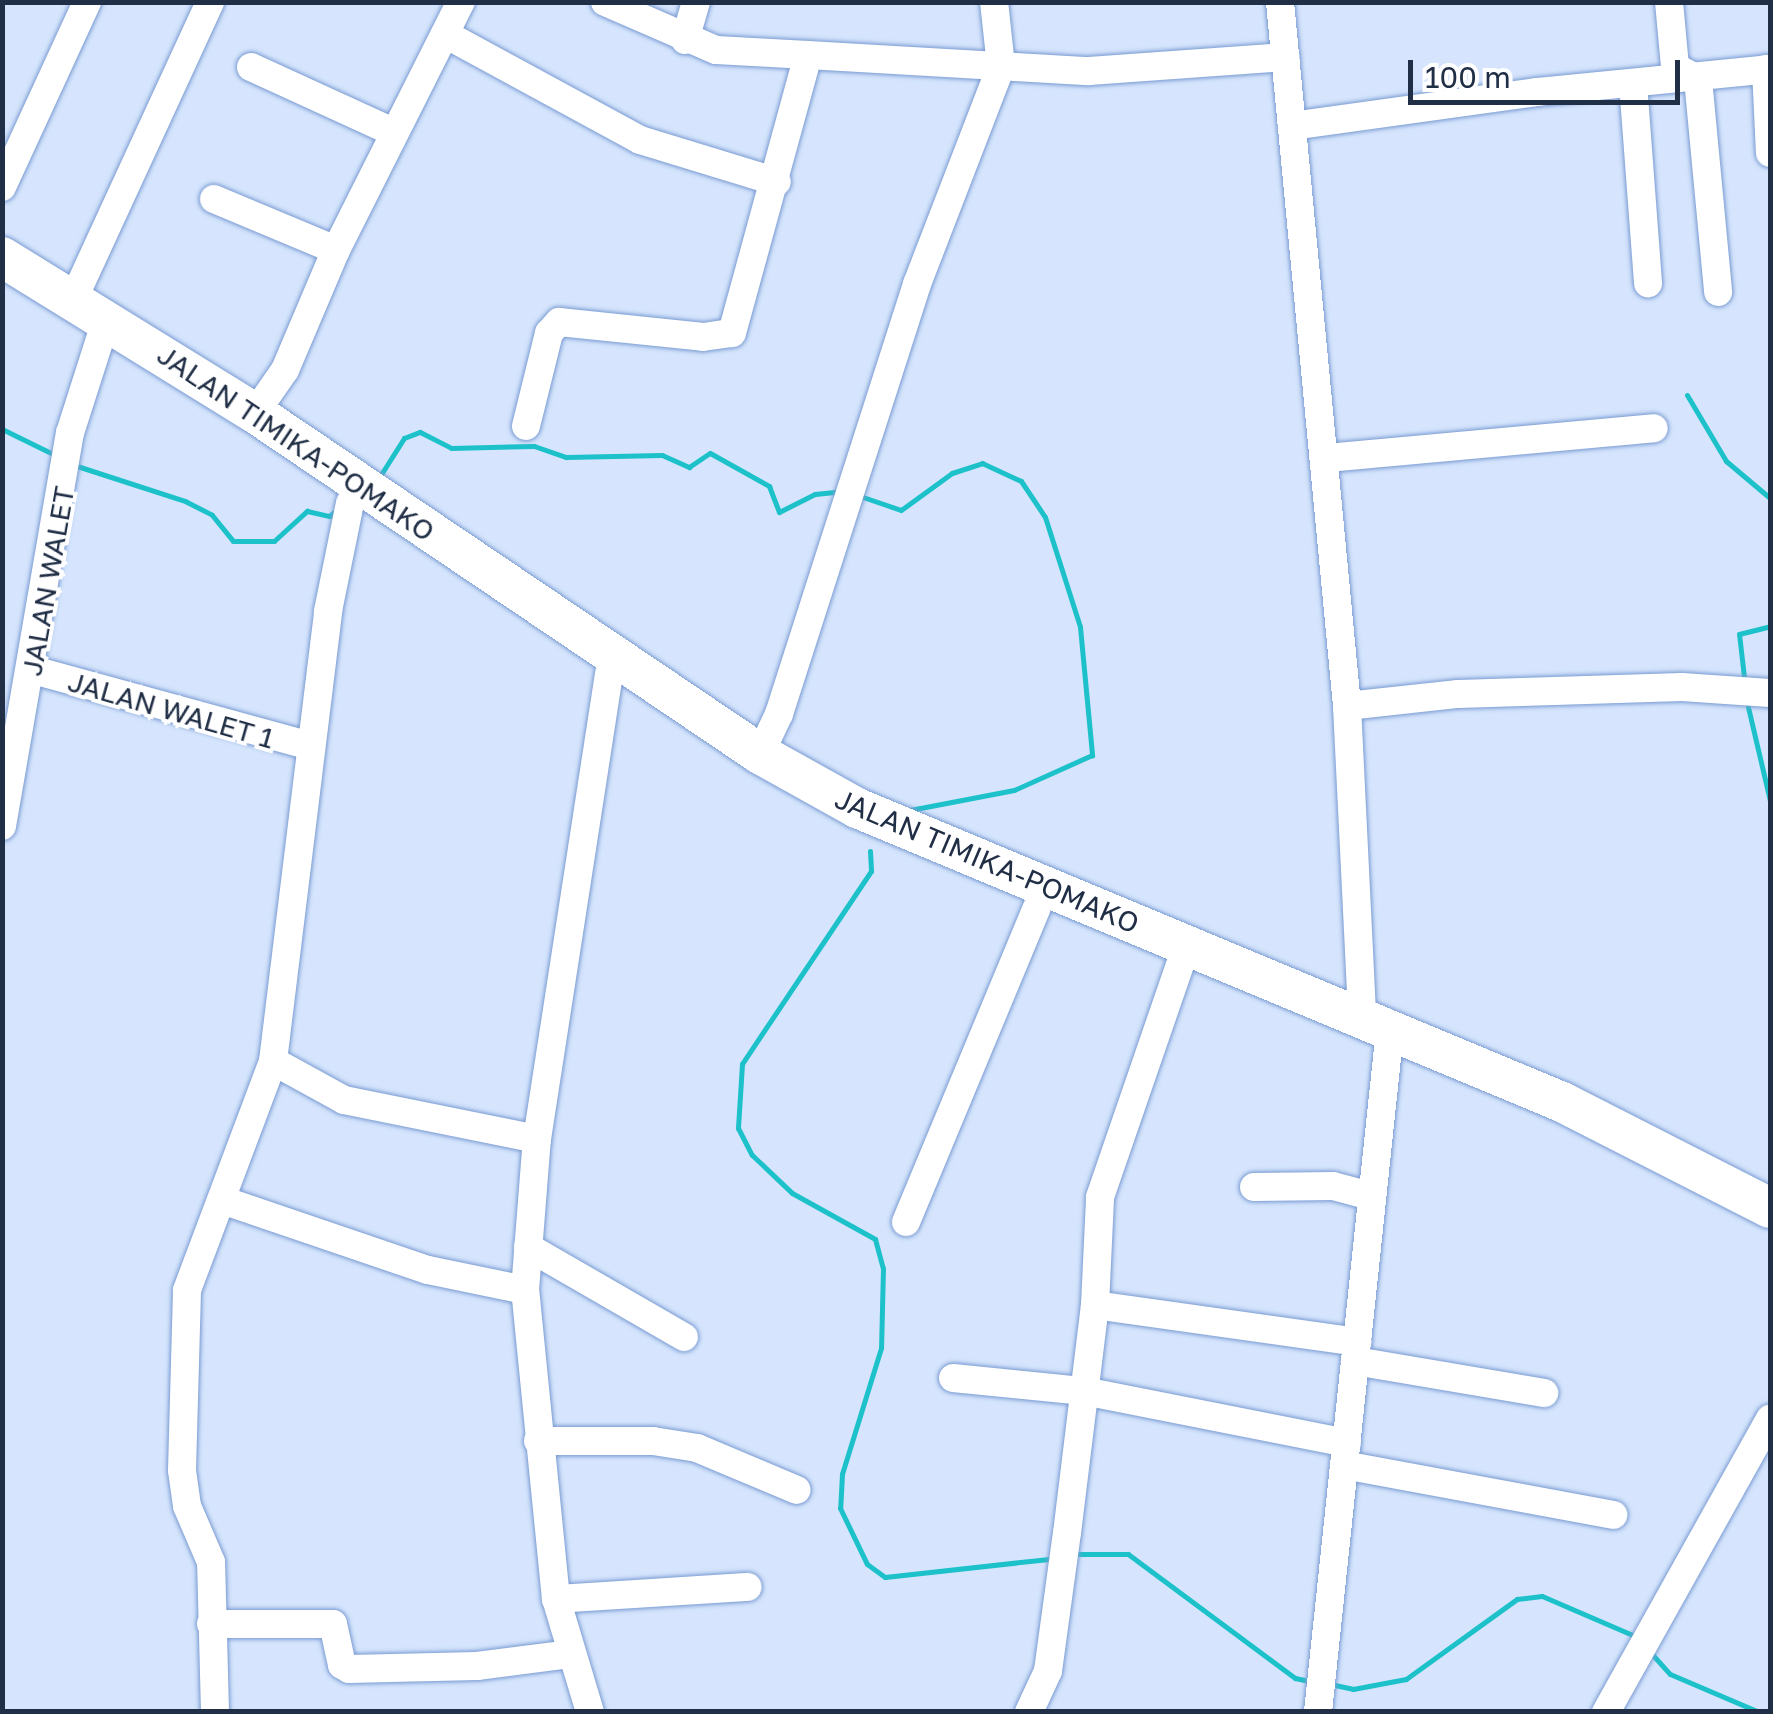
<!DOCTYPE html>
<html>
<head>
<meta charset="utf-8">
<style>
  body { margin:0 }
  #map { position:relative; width:1773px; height:1714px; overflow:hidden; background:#d6e5fd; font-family:"Golos Text",sans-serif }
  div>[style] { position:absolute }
  .stream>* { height:5px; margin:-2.5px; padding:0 2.5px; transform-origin:2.5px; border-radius:2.5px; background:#1dc1c9 }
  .roads { filter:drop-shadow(0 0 2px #799bd2) drop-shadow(0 0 2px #799bd2) }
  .minor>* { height:28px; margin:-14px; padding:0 14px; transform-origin:14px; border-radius:14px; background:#fff }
  .highway>* { height:40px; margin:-20px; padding:0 20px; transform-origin:20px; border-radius:20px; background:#fff }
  span { translate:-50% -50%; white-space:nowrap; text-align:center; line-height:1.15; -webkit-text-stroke:8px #fff; paint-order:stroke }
  .street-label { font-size:28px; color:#212f46 }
  .frame { position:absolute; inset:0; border:5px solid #212f46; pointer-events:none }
  .scale { position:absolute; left:1408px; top:60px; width:272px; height:45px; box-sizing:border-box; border:5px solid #212f46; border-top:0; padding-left:12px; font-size:30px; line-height:35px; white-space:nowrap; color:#212f46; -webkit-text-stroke:8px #fff; paint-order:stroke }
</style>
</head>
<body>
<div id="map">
  <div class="stream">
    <div style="left:1687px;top:395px;width:77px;rotate:59.4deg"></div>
    <div style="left:1726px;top:461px;width:57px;rotate:40.1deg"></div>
    <div style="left:2px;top:429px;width:59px;rotate:26.1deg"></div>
    <div style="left:77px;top:466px;width:114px;rotate:18deg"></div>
    <div style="left:185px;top:501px;width:30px;rotate:27deg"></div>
    <div style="left:212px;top:515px;width:33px;rotate:51deg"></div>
    <div style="left:233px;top:541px;width:41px"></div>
    <div style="left:274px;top:541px;width:45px;rotate:-42.3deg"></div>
    <div style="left:307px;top:511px;width:23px;rotate:13deg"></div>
    <div style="left:329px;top:516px;width:10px;rotate:-37deg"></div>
    <div style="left:380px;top:476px;width:45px;rotate:-57.7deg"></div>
    <div style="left:404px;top:438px;width:17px;rotate:-21deg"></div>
    <div style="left:420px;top:432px;width:35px;rotate:27deg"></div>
    <div style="left:451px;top:448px;width:83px;rotate:-1.4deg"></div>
    <div style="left:534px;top:446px;width:34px;rotate:19deg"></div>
    <div style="left:566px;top:457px;width:96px;rotate:-1.2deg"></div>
    <div style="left:662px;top:455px;width:30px;rotate:24deg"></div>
    <div style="left:689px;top:467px;width:25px;rotate:-34deg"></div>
    <div style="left:710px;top:453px;width:68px;rotate:29.2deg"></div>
    <div style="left:769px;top:486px;width:28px;rotate:69deg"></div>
    <div style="left:779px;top:512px;width:40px;rotate:-26.6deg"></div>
    <div style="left:815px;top:494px;width:27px;rotate:-6deg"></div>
    <div style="left:857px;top:495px;width:46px;rotate:18.8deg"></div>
    <div style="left:901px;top:510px;width:63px;rotate:-36deg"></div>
    <div style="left:952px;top:473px;width:32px;rotate:-18deg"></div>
    <div style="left:982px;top:463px;width:43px;rotate:24.8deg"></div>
    <div style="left:1021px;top:481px;width:43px;rotate:56.3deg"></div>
    <div style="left:1045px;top:517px;width:115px;rotate:72.3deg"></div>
    <div style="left:1080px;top:627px;width:129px;rotate:84.6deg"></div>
    <div style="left:1092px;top:755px;width:85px;rotate:155.8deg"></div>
    <div style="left:1014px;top:790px;width:106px;rotate:169.1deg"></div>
    <div style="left:1744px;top:677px;width:43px;rotate:-96.6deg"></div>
    <div style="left:1739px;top:634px;width:32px;rotate:-14deg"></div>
    <div style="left:1748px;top:707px;width:97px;rotate:76.8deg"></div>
    <div style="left:870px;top:851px;width:20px;rotate:87deg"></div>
    <div style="left:871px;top:871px;width:232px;rotate:123.8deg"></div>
    <div style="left:742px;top:1064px;width:64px;rotate:93.6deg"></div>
    <div style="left:738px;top:1128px;width:30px;rotate:63deg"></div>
    <div style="left:752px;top:1155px;width:55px;rotate:43.5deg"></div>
    <div style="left:792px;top:1193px;width:95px;rotate:29deg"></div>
    <div style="left:875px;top:1239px;width:30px;rotate:75deg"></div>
    <div style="left:883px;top:1268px;width:80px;rotate:91.4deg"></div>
    <div style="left:881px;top:1348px;width:132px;rotate:107.2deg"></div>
    <div style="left:842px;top:1474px;width:34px;rotate:93deg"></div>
    <div style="left:840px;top:1508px;width:62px;rotate:64.3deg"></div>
    <div style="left:867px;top:1564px;width:22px;rotate:36deg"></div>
    <div style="left:885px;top:1577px;width:165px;rotate:-6.3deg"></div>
    <div style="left:1079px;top:1554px;width:49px"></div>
    <div style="left:1128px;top:1554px;width:208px;rotate:36.6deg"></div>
    <div style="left:1295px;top:1678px;width:19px;rotate:12deg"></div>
    <div style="left:1651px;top:1653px;width:28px;rotate:48deg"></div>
    <div style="left:1670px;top:1674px;width:97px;rotate:23.1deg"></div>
    <div style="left:1330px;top:1684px;width:24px;rotate:12deg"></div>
    <div style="left:1353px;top:1689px;width:54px;rotate:-10.7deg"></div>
    <div style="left:1406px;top:1679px;width:137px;rotate:-35.8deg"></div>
    <div style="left:1517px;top:1599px;width:25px;rotate:-7deg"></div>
    <div style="left:1542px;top:1596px;width:103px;rotate:23.3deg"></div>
  </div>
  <div class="roads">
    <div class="minor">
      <div style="left:605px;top:2px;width:121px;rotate:23.4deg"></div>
      <div style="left:716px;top:50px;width:92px;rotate:3.1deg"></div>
      <div style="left:1280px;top:2px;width:707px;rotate:84.56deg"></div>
      <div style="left:1347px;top:706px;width:312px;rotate:87.2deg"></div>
      <div style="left:1669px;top:2px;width:65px;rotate:84.7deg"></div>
      <div style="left:1675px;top:67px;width:26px;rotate:28deg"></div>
      <div style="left:1698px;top:79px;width:214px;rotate:84.6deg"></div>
      <div style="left:445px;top:34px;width:222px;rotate:28.5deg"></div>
      <div style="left:640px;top:140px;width:143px;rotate:17deg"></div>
      <div style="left:685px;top:40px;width:40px;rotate:-74deg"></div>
      <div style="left:251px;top:67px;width:158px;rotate:24.6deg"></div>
      <div style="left:1766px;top:69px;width:84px;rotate:87.3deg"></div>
      <div style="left:1633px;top:83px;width:201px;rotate:85.7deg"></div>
      <div style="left:1292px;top:126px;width:247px;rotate:-7.9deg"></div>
      <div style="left:1537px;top:92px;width:234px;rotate:-5.6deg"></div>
      <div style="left:2px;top:187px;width:204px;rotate:-65.3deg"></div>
      <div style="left:214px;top:199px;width:132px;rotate:22.7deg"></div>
      <div style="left:74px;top:298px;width:326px;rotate:-65.3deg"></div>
      <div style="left:255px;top:413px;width:52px;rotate:-55.1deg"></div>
      <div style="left:285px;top:370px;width:130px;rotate:-67deg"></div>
      <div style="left:336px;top:250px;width:278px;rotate:-63.3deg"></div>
      <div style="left:526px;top:426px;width:96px;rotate:-76.1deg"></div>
      <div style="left:549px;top:333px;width:15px;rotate:-48deg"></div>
      <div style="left:559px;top:322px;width:145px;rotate:5.9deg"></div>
      <div style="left:703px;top:337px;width:29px;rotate:-8deg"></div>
      <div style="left:732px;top:333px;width:288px;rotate:-74.7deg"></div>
      <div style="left:808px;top:55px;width:281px;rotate:3.3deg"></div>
      <div style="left:1089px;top:71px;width:197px;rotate:-4.1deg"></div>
      <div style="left:1327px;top:458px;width:328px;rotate:-5.2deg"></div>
      <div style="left:33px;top:670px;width:287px;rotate:15.3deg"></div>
      <div style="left:1347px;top:706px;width:112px;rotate:-6.2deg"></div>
      <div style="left:1458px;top:694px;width:224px;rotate:-1.8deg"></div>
      <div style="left:1682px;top:687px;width:88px;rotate:3.9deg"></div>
      <div style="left:760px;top:754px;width:44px;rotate:-64.6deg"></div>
      <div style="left:779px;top:714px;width:452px;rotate:-72.2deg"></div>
      <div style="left:917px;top:284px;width:234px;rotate:-68.9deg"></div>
      <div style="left:1001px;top:66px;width:64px;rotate:-96.2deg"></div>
      <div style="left:2px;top:826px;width:399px;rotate:-80.2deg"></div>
      <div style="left:70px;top:433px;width:99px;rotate:-72.3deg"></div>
      <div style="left:273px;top:1061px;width:81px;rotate:28.8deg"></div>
      <div style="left:344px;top:1100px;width:197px;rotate:11.4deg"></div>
      <div style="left:1254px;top:1187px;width:79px;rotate:-0.7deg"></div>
      <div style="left:1333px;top:1186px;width:38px;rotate:15deg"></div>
      <div style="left:225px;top:1201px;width:214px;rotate:18.8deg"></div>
      <div style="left:428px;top:1270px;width:99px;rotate:11.7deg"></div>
      <div style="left:906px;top:1222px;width:340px;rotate:-67.4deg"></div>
      <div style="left:528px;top:1247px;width:180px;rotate:30deg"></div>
      <div style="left:1095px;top:1305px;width:265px;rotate:8deg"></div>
      <div style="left:1355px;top:1361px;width:192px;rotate:9.6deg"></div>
      <div style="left:953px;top:1378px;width:132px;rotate:5.7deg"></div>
      <div style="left:1084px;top:1391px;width:268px;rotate:11.2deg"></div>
      <div style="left:538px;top:1441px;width:115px"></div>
      <div style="left:653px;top:1441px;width:45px;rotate:9deg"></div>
      <div style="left:697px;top:1448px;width:108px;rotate:22.8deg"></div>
      <div style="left:1344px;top:1465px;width:274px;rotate:10.5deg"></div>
      <div style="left:556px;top:1599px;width:192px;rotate:-3.6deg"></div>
      <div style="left:211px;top:1624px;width:122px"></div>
      <div style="left:333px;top:1624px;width:42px;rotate:77.6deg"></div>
      <div style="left:342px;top:1665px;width:8px;rotate:30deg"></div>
      <div style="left:349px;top:1669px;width:128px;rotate:-1.3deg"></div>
      <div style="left:477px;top:1666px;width:93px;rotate:-7.4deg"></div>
      <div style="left:215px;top:1712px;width:150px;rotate:-91.5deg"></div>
      <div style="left:211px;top:1562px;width:61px;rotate:-113.2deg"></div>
      <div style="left:187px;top:1506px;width:36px;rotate:-98deg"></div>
      <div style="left:182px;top:1470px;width:180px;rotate:-88.4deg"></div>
      <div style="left:187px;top:1290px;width:245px;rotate:-69.4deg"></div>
      <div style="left:273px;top:1061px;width:453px;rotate:-83deg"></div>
      <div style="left:328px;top:611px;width:110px;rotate:-78.5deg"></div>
      <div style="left:590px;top:1712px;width:118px;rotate:-106.7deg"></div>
      <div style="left:556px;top:1599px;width:311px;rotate:-95.7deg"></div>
      <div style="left:525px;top:1290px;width:151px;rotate:-85.5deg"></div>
      <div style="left:537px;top:1139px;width:471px;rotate:-81.2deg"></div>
      <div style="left:1029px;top:1712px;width:45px;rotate:-65.1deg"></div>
      <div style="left:1048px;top:1671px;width:139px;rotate:-82.2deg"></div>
      <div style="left:1067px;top:1533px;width:230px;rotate:-83deg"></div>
      <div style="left:1095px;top:1305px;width:108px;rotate:-87.3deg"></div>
      <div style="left:1100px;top:1197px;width:245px;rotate:-71deg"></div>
      <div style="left:1318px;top:1712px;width:668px;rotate:-83.98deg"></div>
      <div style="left:1606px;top:1712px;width:336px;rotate:-60.8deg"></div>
    </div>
    <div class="highway">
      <div style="left:2px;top:257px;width:297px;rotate:31.7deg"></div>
      <div style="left:255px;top:413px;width:609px;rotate:34.03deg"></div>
      <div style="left:760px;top:754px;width:111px;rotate:29.1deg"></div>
      <div style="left:857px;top:808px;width:764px;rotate:22.64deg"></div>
      <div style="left:1562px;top:1102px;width:233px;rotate:27deg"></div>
    </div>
  </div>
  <div class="street-label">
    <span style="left:296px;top:443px;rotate:34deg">JALAN TIMIKA-POMAKO</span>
    <span style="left:48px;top:581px;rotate:-80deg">JALAN WALET</span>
    <span style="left:171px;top:710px;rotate:16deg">JALAN WALET 1</span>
    <span style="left:987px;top:861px;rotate:23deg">JALAN TIMIKA-POMAKO</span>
  </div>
  <div class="frame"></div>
  <div class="scale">100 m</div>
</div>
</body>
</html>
